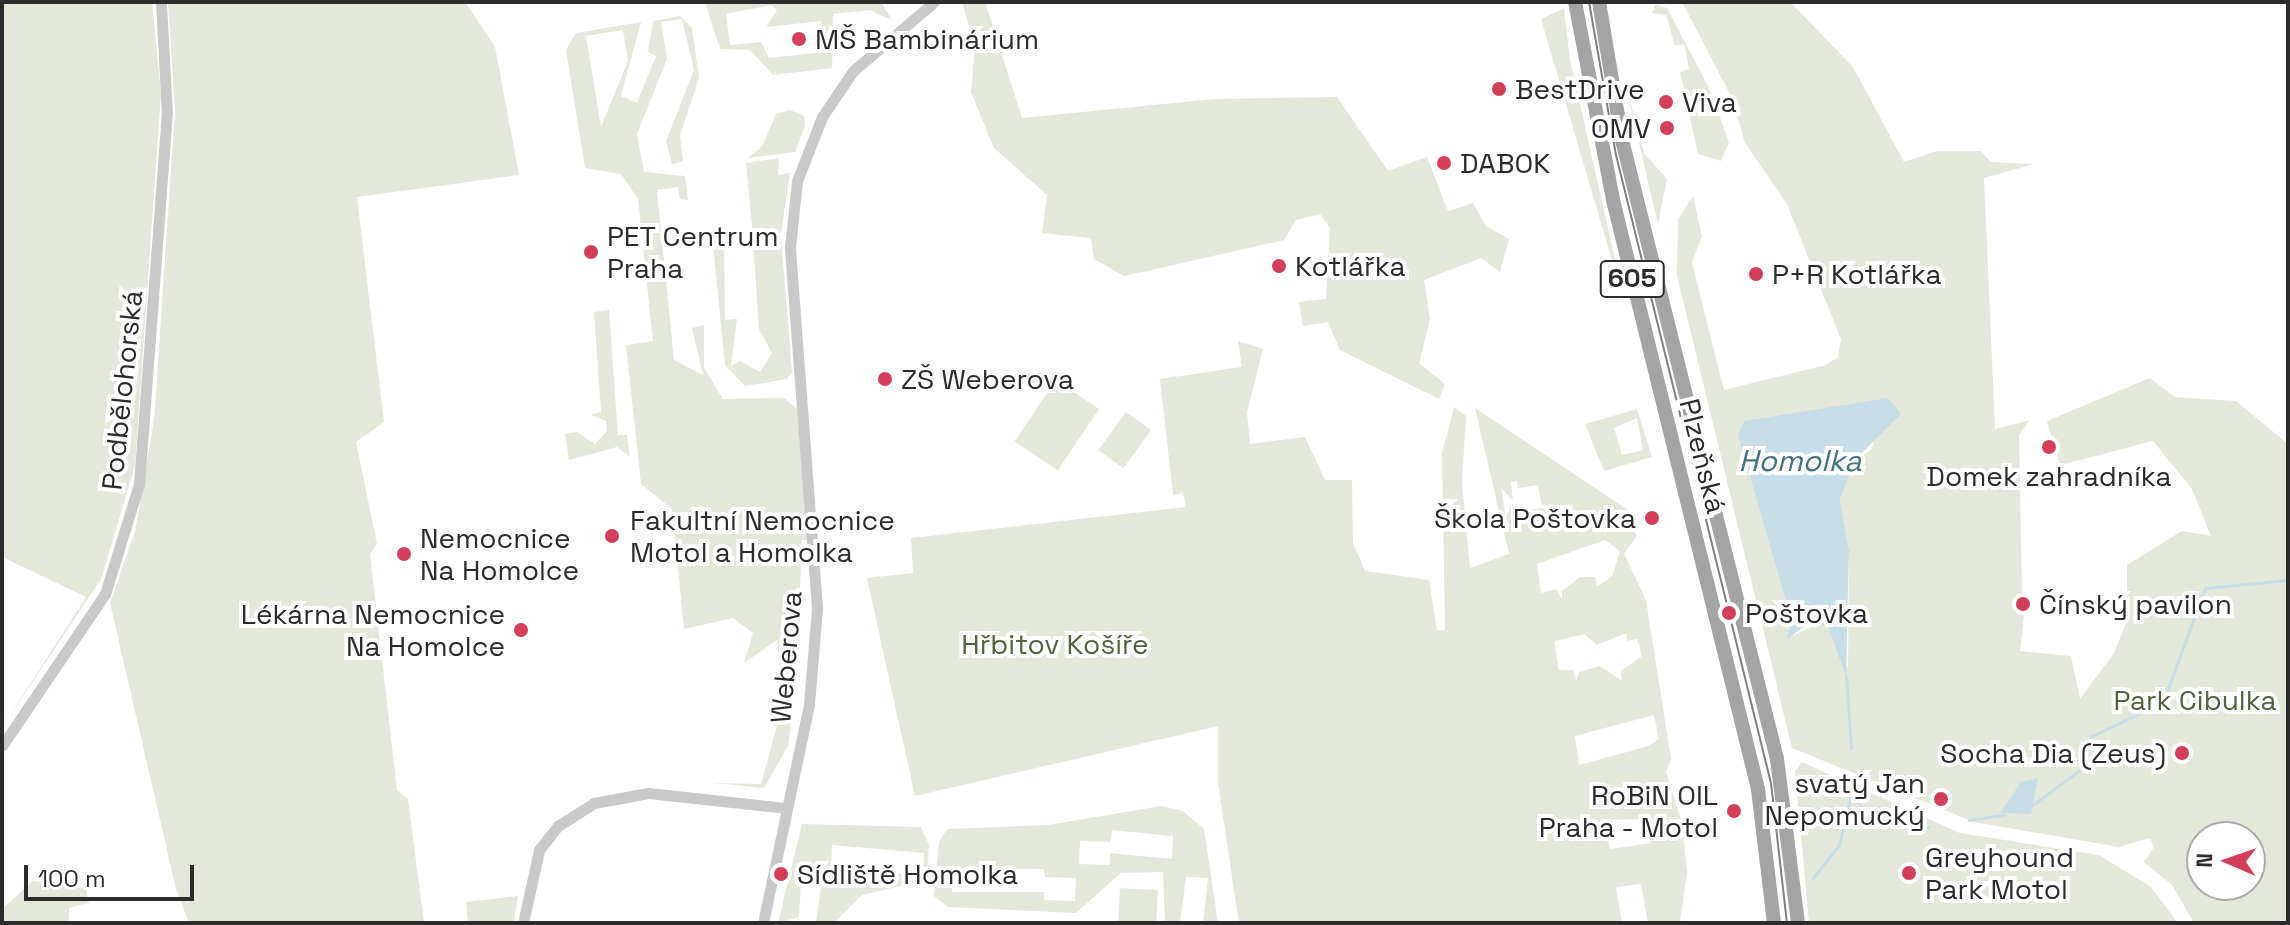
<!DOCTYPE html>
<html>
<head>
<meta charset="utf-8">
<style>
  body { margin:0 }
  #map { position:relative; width:2290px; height:925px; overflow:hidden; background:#fff; font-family:"Space Grotesk",sans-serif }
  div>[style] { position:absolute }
  .green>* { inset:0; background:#e3e8db; transform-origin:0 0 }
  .water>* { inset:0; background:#c8dee7 }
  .stream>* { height:3px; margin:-1.5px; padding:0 1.5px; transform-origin:1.5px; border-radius:1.5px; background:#c8dee7 }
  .tertiary>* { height:11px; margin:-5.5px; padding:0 5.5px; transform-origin:5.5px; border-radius:5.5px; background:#c9c9c9 }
  .primary>* { height:14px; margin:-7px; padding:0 7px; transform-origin:7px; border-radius:7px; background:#a4a4a4 }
  .tram>* { height:2px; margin:-1px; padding:0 1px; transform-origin:1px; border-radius:1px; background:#818181 }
  .dots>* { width:22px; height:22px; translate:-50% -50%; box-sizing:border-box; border:4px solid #fff; border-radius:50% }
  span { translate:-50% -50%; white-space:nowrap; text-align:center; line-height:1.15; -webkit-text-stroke:8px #fff; paint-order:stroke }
  .shield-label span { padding:2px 6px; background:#fff; border:2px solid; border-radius:6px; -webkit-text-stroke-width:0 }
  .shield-label { font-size:26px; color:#2c2c2c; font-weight:700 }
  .poi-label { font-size:28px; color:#2c2c2c }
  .left { translate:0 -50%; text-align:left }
  .right { translate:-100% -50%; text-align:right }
  .street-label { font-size:28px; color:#2c2c2c }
  .park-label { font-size:28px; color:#53633e }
  .water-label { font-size:30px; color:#437285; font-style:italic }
  .frame { position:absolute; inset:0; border:4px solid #2c2c2c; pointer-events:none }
  .north { position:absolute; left:2186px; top:821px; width:80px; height:80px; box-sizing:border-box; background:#fff; border:2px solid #ababab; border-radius:50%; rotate:272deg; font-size:22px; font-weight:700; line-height:32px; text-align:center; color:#2c2c2c }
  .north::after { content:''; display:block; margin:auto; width:28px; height:36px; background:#d33e58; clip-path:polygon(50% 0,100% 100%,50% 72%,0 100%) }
  .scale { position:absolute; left:24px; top:865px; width:170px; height:36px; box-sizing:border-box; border:4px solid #2c2c2c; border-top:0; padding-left:10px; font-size:24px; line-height:28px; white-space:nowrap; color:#2c2c2c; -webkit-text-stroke:6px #fff; paint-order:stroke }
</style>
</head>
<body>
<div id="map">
  <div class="green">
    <div style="clip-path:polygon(2px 2px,152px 2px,161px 93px,135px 466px,101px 579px,2px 728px,86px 597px,2px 557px)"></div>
    <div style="clip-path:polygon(168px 2px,465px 2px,495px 47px,519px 175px,357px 197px,384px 422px,356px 442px,377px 544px,370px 554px,397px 790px,408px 799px,424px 923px,189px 923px,176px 889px,110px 603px,135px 532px,154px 420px,175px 111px)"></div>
    <div style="clip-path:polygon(evenodd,705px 2px,881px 2px,892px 20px,869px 10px,833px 14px,832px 68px,773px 75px,750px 50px,720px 49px,705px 2px,771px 5px,777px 10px,766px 27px,821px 21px,825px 52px,769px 58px,761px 42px,730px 45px,726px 14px,771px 5px)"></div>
    <div style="clip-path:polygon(962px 2px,985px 2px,1022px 118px,1214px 99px,1337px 97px,1388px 171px,1427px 157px,1448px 211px,1473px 203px,1486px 226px,1509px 239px,1500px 272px,1481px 258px,1424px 280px,1430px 319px,1419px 363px,1445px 384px,1439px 399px,1340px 350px,1328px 322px,1303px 326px,1299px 302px,1326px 299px,1330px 228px,1320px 214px,1296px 220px,1284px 240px,1124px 276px,1094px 259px,1091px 238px,1042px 233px,1047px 195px,994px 148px,971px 92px,975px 47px)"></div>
    <div style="clip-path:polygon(evenodd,1682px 2px,1790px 2px,1853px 67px,1904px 162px,1937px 151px,1981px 151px,1991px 162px,2034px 164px,1984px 178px,1995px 429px,2030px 420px,2019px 435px,2022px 593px,2013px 606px,2024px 616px,2020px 651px,2071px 656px,2080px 699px,2114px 653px,2127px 621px,2127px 565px,2182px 531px,2211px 536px,2192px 489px,2153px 441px,2060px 465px,2047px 421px,2150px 378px,2175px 397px,2236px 401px,2288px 444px,2288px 923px,2194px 923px,2172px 885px,2144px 862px,2154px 847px,2150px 838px,2119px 847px,1974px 822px,1792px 748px,1677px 276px,1678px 219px,1693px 196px,1702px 236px,1692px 262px,1724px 390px,1826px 365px,1838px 357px,1841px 339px,1787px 204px,1745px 143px,1731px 96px,1682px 2px,1888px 398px,1871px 450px,1856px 459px,1840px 500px,1849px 549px,1848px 668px,1834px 632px,1822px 622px,1787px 638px,1792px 622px,1778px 561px,1888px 398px,1682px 2px,2202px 837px,2250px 837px,2250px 885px,2202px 885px,2202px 837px)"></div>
    <div style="clip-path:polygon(1655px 5px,1667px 8px,1710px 90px,1729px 142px,1721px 161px,1698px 154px,1680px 72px,1689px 69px,1684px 44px,1675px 46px,1666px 15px,1652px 13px)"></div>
    <div style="clip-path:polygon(1564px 8px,1570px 60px,1626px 308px,1541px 19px)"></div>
    <div style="clip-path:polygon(evenodd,680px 16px,692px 28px,699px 78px,680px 135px,683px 161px,672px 164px,666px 141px,694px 70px,682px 19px,661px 22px,667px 59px,637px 134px,644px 172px,685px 176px,688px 200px,680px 199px,678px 187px,657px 190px,674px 360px,703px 375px,692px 328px,704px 325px,704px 368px,723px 399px,784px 398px,797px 409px,808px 540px,802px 540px,796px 687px,788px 746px,764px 788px,713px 783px,761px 784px,782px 707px,777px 640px,744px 663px,753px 633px,733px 618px,684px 629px,672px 509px,641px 484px,629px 373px,626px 345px,653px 341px,638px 199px,621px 174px,585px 168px,566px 50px,576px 33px,641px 22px,621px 96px,637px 103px,656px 56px,648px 52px,653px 21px,680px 16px,623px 30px,628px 61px,601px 127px,586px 36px,623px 30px)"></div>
    <div style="clip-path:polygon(1622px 71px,1644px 153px,1667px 179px,1658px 224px)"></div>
    <div style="clip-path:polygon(790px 110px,804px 116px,805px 126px,795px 152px,747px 158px,762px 147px,776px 114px)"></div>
    <div style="clip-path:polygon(779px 158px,778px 175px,790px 173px,781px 233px,753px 236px,746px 163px)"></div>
    <div style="clip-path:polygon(781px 237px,792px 372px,787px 379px,745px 386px,725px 365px,713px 245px,724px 244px,725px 320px,737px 319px,731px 366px,740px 361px,760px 372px,772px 353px,759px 329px,753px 240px)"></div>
    <div style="clip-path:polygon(609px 310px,618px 435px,627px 435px,630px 457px,617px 447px,569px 460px,565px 434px,577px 432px,595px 444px,607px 431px,606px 421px,591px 415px,601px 412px,594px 312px)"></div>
    <div style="clip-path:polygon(evenodd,1238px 341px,1263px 349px,1247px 412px,1250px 444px,1305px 437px,1325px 480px,1352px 480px,1353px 543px,1365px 571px,1429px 580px,1437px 630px,1445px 630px,1442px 453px,1454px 407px,1466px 416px,1462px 482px,1470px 568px,1509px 554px,1475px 408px,1634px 514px,1629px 523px,1637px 536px,1624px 554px,1646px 600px,1671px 759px,1666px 772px,1682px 823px,1687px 872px,1680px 923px,1648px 923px,1641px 884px,1616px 887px,1622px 923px,1239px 923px,1218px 783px,1218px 726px,915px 796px,867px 578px,913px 573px,911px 538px,1186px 507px,1183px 493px,1173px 495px,1160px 379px,1242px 367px,1238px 341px,1517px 481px,1518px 488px,1538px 485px,1542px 508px,1515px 513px,1510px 507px,1506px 518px,1501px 487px,1513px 501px,1511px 482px,1517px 481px,1238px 341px,1605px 540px,1620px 551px,1612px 577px,1597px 586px,1595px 577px,1580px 577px,1562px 591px,1562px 600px,1556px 589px,1541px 593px,1537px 564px,1605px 540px,1238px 341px,1626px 633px,1627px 641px,1637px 639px,1642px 656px,1621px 671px,1622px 681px,1600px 666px,1579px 672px,1576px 682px,1573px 670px,1559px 670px,1554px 641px,1584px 634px,1597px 645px,1626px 633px,1238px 341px,1654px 715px,1659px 739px,1649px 746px,1579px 765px,1575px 736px,1654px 715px,1238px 341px,1647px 819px,1651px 843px,1610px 849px,1605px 820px,1647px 819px)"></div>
    <div style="left:1056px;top:380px;width:52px;height:74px;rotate:34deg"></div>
    <div style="clip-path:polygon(evenodd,1637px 409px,1652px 457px,1604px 471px,1585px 424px,1637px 409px,1637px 418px,1643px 450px,1622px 455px,1614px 428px,1637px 418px)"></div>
    <div style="left:1126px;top:412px;width:31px;height:47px;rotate:36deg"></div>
    <div style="clip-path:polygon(1802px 762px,1960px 833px,2099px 855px,2151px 887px,2178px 923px,1809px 923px,1795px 771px)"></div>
    <div style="clip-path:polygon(evenodd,1161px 806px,1183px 811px,1204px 829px,1218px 923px,1203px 923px,1208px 878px,1186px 877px,1180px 923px,1165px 923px,1163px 872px,1121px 873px,1076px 913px,948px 907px,934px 896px,939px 842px,947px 829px,1048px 825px,1161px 806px,1112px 830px,1173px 836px,1172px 859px,1110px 853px,1110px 865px,1079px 864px,1080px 841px,1111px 842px,1112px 830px,1161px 806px,1044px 869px,1045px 877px,1076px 878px,1075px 901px,1044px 900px,1044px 892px,952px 892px,953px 870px,1044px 869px)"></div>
    <div style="clip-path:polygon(evenodd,802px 824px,921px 827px,929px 845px,927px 880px,862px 895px,834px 923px,816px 923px,821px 887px,801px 886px,799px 917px,778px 923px,802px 824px,832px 845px,924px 853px,923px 875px,831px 868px,832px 845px)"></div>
    <div style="clip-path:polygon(33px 881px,86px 889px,89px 903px,69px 908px,69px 923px,2px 923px,2px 909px)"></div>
    <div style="left:1120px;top:888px;width:38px;height:35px;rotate:3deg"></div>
    <div style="clip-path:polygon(518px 896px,514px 923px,468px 923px,466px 902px)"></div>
  </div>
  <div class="water">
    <div style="clip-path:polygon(1888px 398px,1901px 414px,1856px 459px,1840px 500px,1849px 549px,1846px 677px,1828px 626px,1809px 623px,1786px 640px,1792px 622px,1738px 435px,1744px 421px)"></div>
    <div style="clip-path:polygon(2038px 778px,2031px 814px,2000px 813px,2021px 782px)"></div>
  </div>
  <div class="stream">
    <div style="left:1846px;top:676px;width:72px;rotate:86deg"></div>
    <div style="left:1851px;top:794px;width:27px;rotate:51deg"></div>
    <div style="left:1868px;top:815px;width:62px;rotate:11.1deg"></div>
    <div style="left:2031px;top:806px;width:62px;rotate:-36.5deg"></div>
    <div style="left:2081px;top:769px;width:35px;rotate:-72deg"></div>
    <div style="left:2092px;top:736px;width:79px;rotate:-25.6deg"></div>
    <div style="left:2163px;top:702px;width:121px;rotate:-69.8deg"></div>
    <div style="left:2205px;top:588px;width:83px;rotate:-5.5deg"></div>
    <div style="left:1969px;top:820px;width:36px;rotate:-9deg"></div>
    <div style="left:1813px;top:878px;width:42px;rotate:-51.8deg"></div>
    <div style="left:1839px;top:845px;width:52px;rotate:-76.8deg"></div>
  </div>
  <div class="tertiary">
    <div style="left:2px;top:746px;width:184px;rotate:-55.9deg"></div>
    <div style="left:105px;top:594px;width:115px;rotate:-72.8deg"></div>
    <div style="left:139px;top:484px;width:371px;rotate:-85.7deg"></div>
    <div style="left:167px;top:114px;width:112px;rotate:-93.1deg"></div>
    <div style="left:523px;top:923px;width:75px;rotate:-77.6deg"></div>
    <div style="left:539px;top:850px;width:31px;rotate:-52deg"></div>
    <div style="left:558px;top:826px;width:43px;rotate:-32.6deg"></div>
    <div style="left:594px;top:803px;width:55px;rotate:-10.5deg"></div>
    <div style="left:648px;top:793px;width:140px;rotate:6.2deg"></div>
    <div style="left:763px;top:923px;width:224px;rotate:-78.1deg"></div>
    <div style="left:809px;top:704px;width:96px;rotate:-85.2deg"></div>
    <div style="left:817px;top:608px;width:362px;rotate:-94.3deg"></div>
    <div style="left:790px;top:247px;width:66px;rotate:-83.9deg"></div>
    <div style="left:797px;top:181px;width:69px;rotate:-68.7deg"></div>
    <div style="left:822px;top:117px;width:55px;rotate:-56deg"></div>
    <div style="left:853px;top:71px;width:106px;rotate:-40.4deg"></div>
  </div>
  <div class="primary">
    <div style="left:1575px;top:2px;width:202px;rotate:79.1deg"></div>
    <div style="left:1613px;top:200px;width:607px;rotate:76.17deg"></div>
    <div style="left:1758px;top:789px;width:135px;rotate:83.2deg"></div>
    <div style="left:1599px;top:2px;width:140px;rotate:80.5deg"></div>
    <div style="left:1622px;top:140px;width:638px;rotate:75.94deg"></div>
    <div style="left:1777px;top:759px;width:165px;rotate:82.7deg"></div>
  </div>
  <div class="tram">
    <div style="left:1589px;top:2px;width:155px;rotate:80deg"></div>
    <div style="left:1616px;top:155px;width:647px;rotate:76.14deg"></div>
    <div style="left:1771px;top:783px;width:141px;rotate:83.5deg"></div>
  </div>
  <div class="dots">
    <div style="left:799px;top:39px;background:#d33e58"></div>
    <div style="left:1499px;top:89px;background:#d33e58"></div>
    <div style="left:1666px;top:102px;background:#d33e58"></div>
    <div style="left:1667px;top:128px;background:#d33e58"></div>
    <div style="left:1444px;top:163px;background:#d33e58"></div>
    <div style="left:591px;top:252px;background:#d33e58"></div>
    <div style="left:1279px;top:266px;background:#d33e58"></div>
    <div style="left:1756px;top:274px;background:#d33e58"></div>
    <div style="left:885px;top:379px;background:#d33e58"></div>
    <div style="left:2049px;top:447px;background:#d33e58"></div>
    <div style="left:1652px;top:518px;background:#d33e58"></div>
    <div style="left:612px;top:536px;background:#d33e58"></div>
    <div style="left:404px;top:554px;background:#d33e58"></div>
    <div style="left:2023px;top:604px;background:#d33e58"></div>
    <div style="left:1729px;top:613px;background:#d33e58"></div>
    <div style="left:521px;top:630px;background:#d33e58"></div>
    <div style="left:2182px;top:753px;background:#d33e58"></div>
    <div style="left:1941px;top:799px;background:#d33e58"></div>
    <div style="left:1734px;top:811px;background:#d33e58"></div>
    <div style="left:1909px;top:873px;background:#d33e58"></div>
    <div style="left:781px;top:874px;background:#d33e58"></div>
  </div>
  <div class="shield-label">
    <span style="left:1632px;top:279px">605</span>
  </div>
  <div class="poi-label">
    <span class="left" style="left:815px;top:39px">MŠ Bambinárium</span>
    <span class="left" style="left:1515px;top:89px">BestDrive</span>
    <span class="left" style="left:1682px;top:102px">Viva</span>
    <span class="right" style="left:1651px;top:128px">OMV</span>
    <span class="left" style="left:1460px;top:163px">DABOK</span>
    <span class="left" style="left:607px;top:252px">PET Centrum<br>Praha</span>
    <span class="left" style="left:1295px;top:266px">Kotlářka</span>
    <span class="left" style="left:1772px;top:274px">P+R Kotlářka</span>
    <span class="left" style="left:901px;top:379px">ZŠ Weberova</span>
    <span style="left:2049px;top:476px">Domek zahradníka</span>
    <span class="right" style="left:1636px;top:518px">Škola Poštovka</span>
    <span class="left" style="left:630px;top:536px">Fakultní Nemocnice<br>Motol a Homolka</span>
    <span class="left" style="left:420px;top:554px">Nemocnice<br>Na Homolce</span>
    <span class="left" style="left:2039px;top:604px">Čínský pavilon</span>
    <span class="left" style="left:1745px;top:613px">Poštovka</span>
    <span class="right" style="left:505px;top:630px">Lékárna Nemocnice<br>Na Homolce</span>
    <span class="right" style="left:2166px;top:753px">Socha Dia (Zeus)</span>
    <span class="right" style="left:1925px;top:799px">svatý Jan<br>Nepomucký</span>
    <span class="right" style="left:1718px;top:811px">RoBiN OIL<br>Praha - Motol</span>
    <span class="left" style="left:1925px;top:873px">Greyhound<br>Park Motol</span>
    <span class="left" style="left:797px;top:874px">Sídliště Homolka</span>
  </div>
  <div class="street-label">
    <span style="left:122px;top:390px;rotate:-84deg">Podbělohorská</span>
    <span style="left:1703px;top:456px;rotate:76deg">Plzeňská</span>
    <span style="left:786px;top:657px;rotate:-85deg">Weberova</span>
  </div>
  <div class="park-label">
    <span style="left:1055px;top:644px">Hřbitov Košíře</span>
    <span style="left:2195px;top:700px">Park Cibulka</span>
  </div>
  <div class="water-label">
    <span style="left:1800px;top:461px">Homolka</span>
  </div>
  <div class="frame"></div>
  <div class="north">N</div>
  <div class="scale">100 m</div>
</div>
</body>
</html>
